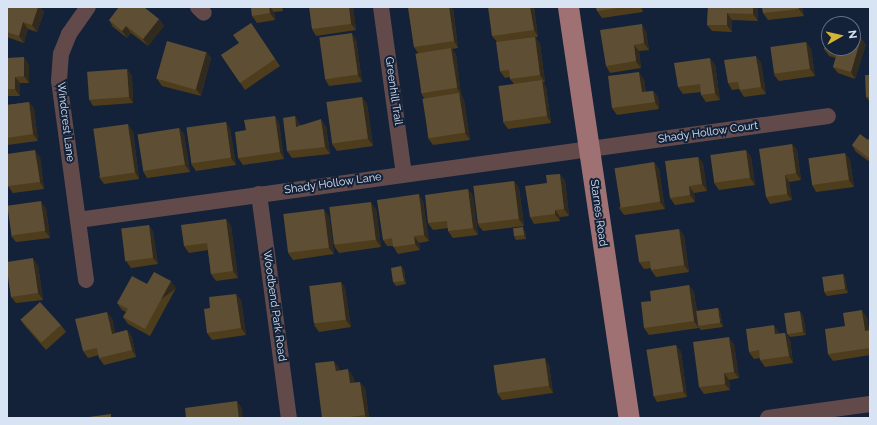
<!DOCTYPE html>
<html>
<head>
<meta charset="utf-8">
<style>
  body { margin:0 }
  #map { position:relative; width:877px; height:425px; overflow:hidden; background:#132239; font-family:Raleway,sans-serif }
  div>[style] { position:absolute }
  .minor>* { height:16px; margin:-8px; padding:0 8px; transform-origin:8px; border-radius:8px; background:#624a4b }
  .major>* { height:21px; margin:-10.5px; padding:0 10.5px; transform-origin:10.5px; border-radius:10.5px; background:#a07173 }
  .wall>* { inset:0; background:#4e3d1d }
  .shaded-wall>* { inset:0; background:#302a1f; transform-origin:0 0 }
  .building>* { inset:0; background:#5d4e34; transform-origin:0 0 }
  span { translate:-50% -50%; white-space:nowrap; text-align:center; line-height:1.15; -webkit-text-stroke:4px #132239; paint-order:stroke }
  .street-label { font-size:11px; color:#d8e3f3 }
  .frame { position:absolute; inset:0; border:8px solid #d8e3f3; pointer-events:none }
  .north { position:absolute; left:821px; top:16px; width:40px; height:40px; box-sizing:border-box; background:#132239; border:1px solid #626f83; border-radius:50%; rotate:82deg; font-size:11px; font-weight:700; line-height:16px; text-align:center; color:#d8e3f3 }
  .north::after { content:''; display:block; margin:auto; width:14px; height:18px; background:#d5b535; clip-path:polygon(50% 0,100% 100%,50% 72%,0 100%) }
</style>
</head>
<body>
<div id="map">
  <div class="minor">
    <div style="left:198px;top:7px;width:8px;rotate:45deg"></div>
    <div style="left:381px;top:7px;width:169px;rotate:82.2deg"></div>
    <div style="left:259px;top:194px;width:226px;rotate:82.4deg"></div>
    <div style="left:78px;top:220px;width:757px;rotate:-7.89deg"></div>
    <div style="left:86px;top:280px;width:201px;rotate:-97.7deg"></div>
    <div style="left:59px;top:81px;width:27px;rotate:-86deg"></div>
    <div style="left:61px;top:54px;width:22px;rotate:-68deg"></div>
    <div style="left:69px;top:34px;width:33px;rotate:-55deg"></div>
    <div style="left:768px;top:418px;width:103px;rotate:-7.8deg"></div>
  </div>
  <div class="major">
    <div style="left:568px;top:7px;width:416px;rotate:81.6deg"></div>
  </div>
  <div class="wall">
    <div style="clip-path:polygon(7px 7px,40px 7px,44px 12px,37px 32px,28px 29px,24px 43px,7px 37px)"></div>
    <div style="clip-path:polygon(251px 7px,282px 7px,283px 11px,274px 12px,275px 20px,257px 23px,252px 16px)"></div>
    <div style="clip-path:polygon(353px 7px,356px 30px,316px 36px,312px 29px)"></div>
    <div style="clip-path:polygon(408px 7px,452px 7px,453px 8px,458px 48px,452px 49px,456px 55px,461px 95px,464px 100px,470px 140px,433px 145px,428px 138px,424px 98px,421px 93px,418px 53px,414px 47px)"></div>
    <div style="clip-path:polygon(534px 7px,538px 37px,535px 37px,540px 44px,545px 82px,543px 82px,546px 87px,551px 123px,508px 129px,503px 122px,514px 84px,510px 79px,510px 77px,505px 78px,500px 71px,497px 42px,492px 36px)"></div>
    <div style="clip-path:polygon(596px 7px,643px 7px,643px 12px,602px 18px,597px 11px)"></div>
    <div style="clip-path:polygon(708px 7px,758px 7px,758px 21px,732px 20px,732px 32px,712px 31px,707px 25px)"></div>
    <div style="clip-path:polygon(762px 7px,802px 7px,804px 16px,768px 20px,763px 13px)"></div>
    <div style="clip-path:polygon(159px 19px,164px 26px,148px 46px,131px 33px,127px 38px,113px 27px,109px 20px)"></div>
    <div style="clip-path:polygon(251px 23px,280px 66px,245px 90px,221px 55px,239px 43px)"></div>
    <div style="clip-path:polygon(646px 31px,649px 50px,639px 51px,641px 68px,610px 73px,606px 66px)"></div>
    <div style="clip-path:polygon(356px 39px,362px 82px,329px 86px,325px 79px)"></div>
    <div style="clip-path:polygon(806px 42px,811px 49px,815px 76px,779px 81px,774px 75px)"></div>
    <div style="clip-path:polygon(866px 44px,855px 79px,838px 73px,833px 67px,836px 58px,829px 56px,824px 49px)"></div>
    <div style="clip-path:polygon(206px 52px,211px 58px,201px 96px,162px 86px,157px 79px)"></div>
    <div style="clip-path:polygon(7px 58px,29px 64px,29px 83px,20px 83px,20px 96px,7px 96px)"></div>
    <div style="clip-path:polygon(761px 62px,766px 94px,744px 97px,739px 89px,732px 90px,728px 83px)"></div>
    <div style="clip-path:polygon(715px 64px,720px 100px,706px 102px,701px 95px,701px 92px,683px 94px,678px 87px)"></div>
    <div style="clip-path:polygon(127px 69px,132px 76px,133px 103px,93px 106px,89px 99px)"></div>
    <div style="clip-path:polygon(870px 75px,870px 102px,866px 97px)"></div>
    <div style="clip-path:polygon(644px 79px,646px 92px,653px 91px,658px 97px,659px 109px,617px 115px,612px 108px)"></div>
    <div style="clip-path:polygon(362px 97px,367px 104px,373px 146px,337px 151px,332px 144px)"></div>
    <div style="clip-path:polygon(29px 102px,34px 109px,38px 141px,7px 145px,7px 105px)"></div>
    <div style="clip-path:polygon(275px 116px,279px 123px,284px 159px,243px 165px,238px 158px,246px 130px)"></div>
    <div style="clip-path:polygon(295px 116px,299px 123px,300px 125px,326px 126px,330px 154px,292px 158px,287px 151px)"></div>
    <div style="clip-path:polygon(226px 122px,230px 129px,236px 165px,196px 171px,191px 164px)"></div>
    <div style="clip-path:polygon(179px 128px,184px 134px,190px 172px,147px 178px,143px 171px)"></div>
    <div style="clip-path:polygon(133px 131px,139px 179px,104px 184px,99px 177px)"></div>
    <div style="clip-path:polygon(870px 137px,870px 162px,856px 152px,852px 145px,868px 140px)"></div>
    <div style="clip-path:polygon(792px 144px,797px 150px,801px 180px,789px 182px,792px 200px,770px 204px,766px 197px)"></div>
    <div style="clip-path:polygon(746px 150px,751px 157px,755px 185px,719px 190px,714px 183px)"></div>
    <div style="clip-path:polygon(845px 153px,850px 160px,854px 187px,816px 192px,812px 185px)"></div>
    <div style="clip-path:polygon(40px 157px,44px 189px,13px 193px,8px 186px)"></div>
    <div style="clip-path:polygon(698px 157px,703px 163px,707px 191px,694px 193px,695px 202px,675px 205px,670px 198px)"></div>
    <div style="clip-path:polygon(654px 162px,659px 169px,665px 209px,624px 215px,619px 208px)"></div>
    <div style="clip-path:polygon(565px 180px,569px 216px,560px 217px,560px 221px,534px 224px,530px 217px)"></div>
    <div style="clip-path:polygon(514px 181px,519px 188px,524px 226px,483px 231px,478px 225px)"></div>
    <div style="clip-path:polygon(468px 189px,473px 196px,478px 235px,453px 238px,448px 231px,448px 228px,433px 230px,428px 223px)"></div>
    <div style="clip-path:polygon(423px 201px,429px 241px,419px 243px,420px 250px,398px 254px,393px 246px,387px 246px,383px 240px)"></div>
    <div style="clip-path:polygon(46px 208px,50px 238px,16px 242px,11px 236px)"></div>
    <div style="clip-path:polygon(376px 209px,381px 247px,339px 253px,334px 246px)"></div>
    <div style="clip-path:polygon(329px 216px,334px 254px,293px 260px,288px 253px)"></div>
    <div style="clip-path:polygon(226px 219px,231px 226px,238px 278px,216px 281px,211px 274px,208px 250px,189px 253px,184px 246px)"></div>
    <div style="clip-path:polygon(149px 225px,153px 232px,158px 264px,131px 268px,126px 261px)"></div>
    <div style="clip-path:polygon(679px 229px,684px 236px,689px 272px,656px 277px,651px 270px,651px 268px,644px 269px,639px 262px)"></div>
    <div style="clip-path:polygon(525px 231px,526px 239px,516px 240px,514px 237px)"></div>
    <div style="clip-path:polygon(38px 265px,43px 300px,16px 303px,11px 297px)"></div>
    <div style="clip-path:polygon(401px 266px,404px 270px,406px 284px,396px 286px,393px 282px)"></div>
    <div style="clip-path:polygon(843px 274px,845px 277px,848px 293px,827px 296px,824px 292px)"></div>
    <div style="clip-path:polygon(341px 282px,345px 288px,351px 327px,319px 332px,314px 325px)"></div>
    <div style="clip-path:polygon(147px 284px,176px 288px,150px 336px,128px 324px,123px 317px,126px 312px,122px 310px,117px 303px)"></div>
    <div style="clip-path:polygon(689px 285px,694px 292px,697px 312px,718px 308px,720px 312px,723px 327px,701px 330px,699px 328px,649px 335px,644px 328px,651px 301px)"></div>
    <div style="clip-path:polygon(236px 294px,241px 300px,246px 335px,212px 340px,207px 333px,210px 308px)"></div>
    <div style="clip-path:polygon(803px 315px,806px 335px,790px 337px,787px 334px)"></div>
    <div style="clip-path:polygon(867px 317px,869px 330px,870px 330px,870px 355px,833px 361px,828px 354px,845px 326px)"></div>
    <div style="clip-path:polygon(112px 318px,115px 333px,127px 330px,132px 337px,136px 357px,104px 365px,99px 358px,99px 355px,88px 358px,83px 351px)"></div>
    <div style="clip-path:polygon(20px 319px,61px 325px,66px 332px,46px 350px,25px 326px)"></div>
    <div style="clip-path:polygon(779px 332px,779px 334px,785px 333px,790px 340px,793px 363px,765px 367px,760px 360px,760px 358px,754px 359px,749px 352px)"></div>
    <div style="clip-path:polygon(734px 344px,739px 378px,729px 380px,730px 390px,704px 394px,699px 387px)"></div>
    <div style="clip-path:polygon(676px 345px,681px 352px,687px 397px,657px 402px,653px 395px)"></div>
    <div style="clip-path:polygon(549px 365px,553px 393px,502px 400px,497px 393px)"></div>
    <div style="clip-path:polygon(339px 367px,339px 371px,353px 376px,354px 382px,365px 388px,369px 418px,322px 418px)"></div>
  </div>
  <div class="shaded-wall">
    <div style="clip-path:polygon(38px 7px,40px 7px,44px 12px,37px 32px,32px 25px)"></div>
    <div style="clip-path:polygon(269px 7px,270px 7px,274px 12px,275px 20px,270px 13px)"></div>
    <div style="clip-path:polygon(349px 7px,353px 7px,356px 30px,351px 24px)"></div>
    <div style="clip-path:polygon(449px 7px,453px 8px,458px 48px,454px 41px)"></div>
    <div style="clip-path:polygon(530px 7px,534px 7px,538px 37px,534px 30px)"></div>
    <div style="clip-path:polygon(640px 7px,643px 7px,643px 12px)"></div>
    <div style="clip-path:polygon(753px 7px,758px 7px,758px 21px,753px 14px)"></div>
    <div style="clip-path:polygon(798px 7px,802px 7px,804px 16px,799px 9px)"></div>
    <div style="clip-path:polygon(727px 13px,732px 20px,732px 32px,727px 25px)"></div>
    <div style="clip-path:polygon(159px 19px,164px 26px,148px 46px,143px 39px)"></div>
    <div style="clip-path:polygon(23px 22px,28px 29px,24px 43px,19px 36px)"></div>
    <div style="clip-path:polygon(642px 24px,646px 31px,649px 50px,644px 43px)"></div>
    <div style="clip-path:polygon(126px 26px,131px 33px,127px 38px,122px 31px)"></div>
    <div style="clip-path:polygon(352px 33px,356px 39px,362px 82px,358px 75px)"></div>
    <div style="clip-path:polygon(535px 37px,540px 44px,545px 82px,540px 75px)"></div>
    <div style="clip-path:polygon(861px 38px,866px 44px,855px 79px,851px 72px)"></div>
    <div style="clip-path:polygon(806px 42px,811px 49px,815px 76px,810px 69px)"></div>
    <div style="clip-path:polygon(634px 45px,639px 51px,641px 68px,636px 61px)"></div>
    <div style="clip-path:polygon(451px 48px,456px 55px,461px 95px,457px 88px)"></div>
    <div style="clip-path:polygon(206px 52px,211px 58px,201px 96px,196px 89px)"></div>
    <div style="clip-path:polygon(756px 56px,761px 62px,766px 94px,761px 87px)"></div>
    <div style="clip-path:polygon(24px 57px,29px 64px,29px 83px,24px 76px)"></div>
    <div style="clip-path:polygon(710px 58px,715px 64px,720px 100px,715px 93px)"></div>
    <div style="clip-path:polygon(127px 69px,132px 76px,133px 103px,129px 97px)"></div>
    <div style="clip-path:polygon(639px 72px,644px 79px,647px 99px,642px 92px)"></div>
    <div style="clip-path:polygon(15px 77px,20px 83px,20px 96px,15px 89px)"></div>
    <div style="clip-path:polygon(542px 80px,546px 87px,551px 123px,547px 116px)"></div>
    <div style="clip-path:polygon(653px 91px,658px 97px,659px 109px,655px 102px)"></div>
    <div style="clip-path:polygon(459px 93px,464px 100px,470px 140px,465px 133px)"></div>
    <div style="clip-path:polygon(362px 97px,367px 104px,373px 146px,368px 139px)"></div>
    <div style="clip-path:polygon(29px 102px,34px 109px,38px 141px,33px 134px)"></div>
    <div style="clip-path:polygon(275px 116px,279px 123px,284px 159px,280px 152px)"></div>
    <div style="clip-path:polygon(295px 116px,299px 123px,301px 133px,296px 127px)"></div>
    <div style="clip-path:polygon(321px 119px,326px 126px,330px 154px,325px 147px)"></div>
    <div style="clip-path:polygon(226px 122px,230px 129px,236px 165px,231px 158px)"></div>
    <div style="clip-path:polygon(128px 124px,133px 131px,139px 179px,135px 172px)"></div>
    <div style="clip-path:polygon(179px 128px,184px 134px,190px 172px,185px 165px)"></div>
    <div style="clip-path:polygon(792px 144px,797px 150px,801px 180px,796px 173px)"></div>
    <div style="clip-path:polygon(35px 150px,40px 157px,44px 189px,40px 182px)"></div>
    <div style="clip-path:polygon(746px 150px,751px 157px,755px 185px,750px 178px)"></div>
    <div style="clip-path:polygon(845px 153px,850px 160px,854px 187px,849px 180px)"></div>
    <div style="clip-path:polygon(698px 157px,703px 163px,707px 191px,702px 184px)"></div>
    <div style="clip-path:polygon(654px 162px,659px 169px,665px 209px,660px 202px)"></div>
    <div style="clip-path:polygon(560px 174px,565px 180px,569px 216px,564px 209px)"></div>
    <div style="clip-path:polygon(785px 175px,789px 182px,792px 200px,787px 194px)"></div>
    <div style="clip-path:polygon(514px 181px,519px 188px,524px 226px,519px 219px)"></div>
    <div style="clip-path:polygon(689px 186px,694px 193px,695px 202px,690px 195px)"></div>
    <div style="clip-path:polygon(468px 189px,473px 196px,478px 235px,473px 228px)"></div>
    <div style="clip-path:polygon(419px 194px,423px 201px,429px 241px,424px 235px)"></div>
    <div style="clip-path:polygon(41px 201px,46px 208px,50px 238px,45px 231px)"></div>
    <div style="clip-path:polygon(371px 202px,376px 209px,381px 247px,376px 240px)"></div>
    <div style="clip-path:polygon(324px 209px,329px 216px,334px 254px,329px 248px)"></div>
    <div style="clip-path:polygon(555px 210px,560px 217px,560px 221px,555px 214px)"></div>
    <div style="clip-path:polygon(226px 219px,231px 226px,238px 278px,233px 271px)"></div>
    <div style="clip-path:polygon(149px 225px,153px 232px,158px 264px,153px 258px)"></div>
    <div style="clip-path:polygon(523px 227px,525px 231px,526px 239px,524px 235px)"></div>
    <div style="clip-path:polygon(679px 229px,684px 236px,689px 272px,684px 265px)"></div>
    <div style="clip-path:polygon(414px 236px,419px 243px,420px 250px,415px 244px)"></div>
    <div style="clip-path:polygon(33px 258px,38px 265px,43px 300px,38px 293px)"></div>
    <div style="clip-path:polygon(401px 266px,404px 270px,406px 284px,404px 281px)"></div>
    <div style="clip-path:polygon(843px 274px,845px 277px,848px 293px,845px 289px)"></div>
    <div style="left:171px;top:281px;width:9px;height:55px;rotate:54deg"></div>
    <div style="clip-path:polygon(341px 282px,345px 288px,351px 327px,346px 320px)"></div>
    <div style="clip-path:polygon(689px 285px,694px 292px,699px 327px,698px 327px,694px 321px)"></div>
    <div style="clip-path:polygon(236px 294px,241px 300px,246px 335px,241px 328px)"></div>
    <div style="clip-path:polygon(718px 308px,720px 312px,723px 327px,720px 323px)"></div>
    <div style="clip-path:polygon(862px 310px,867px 317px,870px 338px,865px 331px)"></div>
    <div style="clip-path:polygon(800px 311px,803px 315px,806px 335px,803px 332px)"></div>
    <div style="clip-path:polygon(107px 312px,112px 318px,117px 341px,112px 334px)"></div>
    <div style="clip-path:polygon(774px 325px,779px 332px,780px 341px,775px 334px)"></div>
    <div style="clip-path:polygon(127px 330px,132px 337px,136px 357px,132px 350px)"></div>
    <div style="clip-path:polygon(785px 333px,790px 340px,793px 363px,789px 356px)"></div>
    <div style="clip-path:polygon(729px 337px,734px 344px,739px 378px,734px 372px)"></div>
    <div style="clip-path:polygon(676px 345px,681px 352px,687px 397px,683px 391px)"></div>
    <div style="clip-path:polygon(545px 358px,549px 365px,553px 393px,549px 386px)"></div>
    <div style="clip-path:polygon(334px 361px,339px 367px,340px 378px,336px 371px)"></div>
    <div style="clip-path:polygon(348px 369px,353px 376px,355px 390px,350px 383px)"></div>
    <div style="clip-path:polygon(724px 373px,729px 380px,730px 390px,725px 384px)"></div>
    <div style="clip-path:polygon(360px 382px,365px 388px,369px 418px,367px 418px,365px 415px)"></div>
    <div style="clip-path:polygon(237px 401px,242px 408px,243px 418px,239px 418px)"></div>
  </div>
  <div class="building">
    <div style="clip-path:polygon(7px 7px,38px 7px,32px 25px,23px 22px,19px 36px,7px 32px)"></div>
    <div style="clip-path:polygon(119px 7px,144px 7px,159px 19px,143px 39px,126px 26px,122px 31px,109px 20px)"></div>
    <div style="clip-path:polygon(251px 7px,269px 7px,270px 13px,252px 16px)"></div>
    <div style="clip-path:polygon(309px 7px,349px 7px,351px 24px,312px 29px)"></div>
    <div style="clip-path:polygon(408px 7px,449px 7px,454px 41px,414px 47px)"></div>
    <div style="clip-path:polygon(488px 7px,530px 7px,534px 30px,492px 36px)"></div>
    <div style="clip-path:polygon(596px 7px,627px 7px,597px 11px)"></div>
    <div style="clip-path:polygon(708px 7px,753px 7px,753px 14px,727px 13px,727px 25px,707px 25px)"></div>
    <div style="clip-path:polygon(762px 7px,798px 7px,799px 9px,763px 13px)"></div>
    <div style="clip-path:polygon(251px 23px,275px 59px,240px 83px,221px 55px,239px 43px,233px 35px)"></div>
    <div style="clip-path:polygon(642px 24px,644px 43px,634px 45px,636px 61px,606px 66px,600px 30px)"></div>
    <div style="left:352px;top:33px;width:42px;height:33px;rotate:82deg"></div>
    <div style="clip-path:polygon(829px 33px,829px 48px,853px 48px,853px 35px,861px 38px,851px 72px,833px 67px,837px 53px,824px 49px)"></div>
    <div style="clip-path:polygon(535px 37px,540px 75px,510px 79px,509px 70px,500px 71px,496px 42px)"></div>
    <div style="left:167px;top:41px;width:41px;height:39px;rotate:16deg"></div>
    <div style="left:806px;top:42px;width:27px;height:36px;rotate:82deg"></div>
    <div style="left:451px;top:48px;width:40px;height:36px;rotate:81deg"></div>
    <div style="clip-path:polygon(756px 56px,761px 87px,740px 90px,738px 82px,728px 83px,724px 60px)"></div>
    <div style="clip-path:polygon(24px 57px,24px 76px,15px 77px,15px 89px,7px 89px,7px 58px)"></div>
    <div style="clip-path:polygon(710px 58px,715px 93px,701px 95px,700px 84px,678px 87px,674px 63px)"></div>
    <div style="left:127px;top:69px;width:28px;height:40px;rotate:86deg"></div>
    <div style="clip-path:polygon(639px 72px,642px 92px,653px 91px,655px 102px,612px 108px,608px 76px)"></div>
    <div style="clip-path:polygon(865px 75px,870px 75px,870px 97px,866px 97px)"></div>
    <div style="left:542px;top:80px;width:36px;height:44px;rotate:82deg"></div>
    <div style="left:459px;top:93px;width:40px;height:37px;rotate:81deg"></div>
    <div style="left:362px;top:97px;width:42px;height:36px;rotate:82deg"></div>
    <div style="clip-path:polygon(29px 102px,33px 134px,7px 138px,7px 105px)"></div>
    <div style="clip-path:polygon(275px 116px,280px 152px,238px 158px,235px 132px,246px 130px,244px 120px)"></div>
    <div style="clip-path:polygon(295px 116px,296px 127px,321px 119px,325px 147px,287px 151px,283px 118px)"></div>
    <div style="left:226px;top:122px;width:36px;height:40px;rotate:82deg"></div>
    <div style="left:128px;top:124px;width:49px;height:35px;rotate:82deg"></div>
    <div style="left:179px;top:128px;width:37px;height:42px;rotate:81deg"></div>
    <div style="clip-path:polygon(860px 134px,868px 140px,870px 137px,870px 159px,852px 145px)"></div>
    <div style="clip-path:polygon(792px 144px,796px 173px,785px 175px,787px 194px,766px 197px,759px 149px)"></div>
    <div style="clip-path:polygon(35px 150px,40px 182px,8px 186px,7px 176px,7px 154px)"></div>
    <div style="left:746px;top:150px;width:28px;height:36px;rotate:82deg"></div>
    <div style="left:845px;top:153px;width:27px;height:37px;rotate:82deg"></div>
    <div style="clip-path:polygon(698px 157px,702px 184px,689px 186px,690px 195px,670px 198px,665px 161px)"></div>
    <div style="left:654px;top:162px;width:40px;height:40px;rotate:81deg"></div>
    <div style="clip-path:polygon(560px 174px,564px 209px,555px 210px,555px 214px,530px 217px,525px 186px,547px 183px,546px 175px)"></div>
    <div style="left:514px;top:181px;width:38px;height:41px;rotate:83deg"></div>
    <div style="clip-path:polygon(468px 189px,473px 228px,448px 231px,447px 221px,428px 223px,425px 195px)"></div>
    <div style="clip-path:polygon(419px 194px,424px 235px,414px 236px,415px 244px,393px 247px,392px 238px,383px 240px,377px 200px)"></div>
    <div style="left:41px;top:201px;width:30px;height:34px;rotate:82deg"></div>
    <div style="left:371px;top:202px;width:38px;height:42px;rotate:83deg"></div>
    <div style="left:324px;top:209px;width:39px;height:41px;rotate:83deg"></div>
    <div style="clip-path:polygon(226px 219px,233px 271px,211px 274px,207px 243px,184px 246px,181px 225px)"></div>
    <div style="left:149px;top:225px;width:33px;height:28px;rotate:83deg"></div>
    <div style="left:523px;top:227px;width:8px;height:10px;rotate:83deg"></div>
    <div style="clip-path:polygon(679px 229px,684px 265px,651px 270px,650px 261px,639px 262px,635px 235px)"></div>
    <div style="clip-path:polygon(33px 258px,38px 293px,11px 297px,7px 270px,7px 262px)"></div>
    <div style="clip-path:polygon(401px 266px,404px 281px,393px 282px,391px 268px)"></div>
    <div style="clip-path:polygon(154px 272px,171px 281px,145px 329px,123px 317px,128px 309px,117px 303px,132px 276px,147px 284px)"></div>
    <div style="left:843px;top:274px;width:15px;height:21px;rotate:82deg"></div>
    <div style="left:341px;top:282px;width:38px;height:32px;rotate:83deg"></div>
    <div style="clip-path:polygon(689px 285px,694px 321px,644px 328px,641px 302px,651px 301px,650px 291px)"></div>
    <div style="clip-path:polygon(236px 294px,241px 328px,207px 333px,204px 309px,210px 308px,209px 297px)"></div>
    <div style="left:40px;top:302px;width:31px;height:26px;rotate:48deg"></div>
    <div style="left:718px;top:308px;width:15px;height:22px;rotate:82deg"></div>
    <div style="clip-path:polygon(862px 310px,865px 331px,870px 330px,870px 348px,828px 354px,825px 329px,845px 326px,843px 313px)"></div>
    <div style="left:800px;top:311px;width:21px;height:16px;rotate:82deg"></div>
    <div style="clip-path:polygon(107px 312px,112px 334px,127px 330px,132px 350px,99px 358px,97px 348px,83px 351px,75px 319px)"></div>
    <div style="clip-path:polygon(774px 325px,775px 334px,785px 333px,789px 356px,760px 360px,759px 350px,749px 352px,746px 329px)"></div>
    <div style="clip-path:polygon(729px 337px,734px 372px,724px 373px,725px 384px,699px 387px,693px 342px)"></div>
    <div style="left:676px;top:345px;width:47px;height:30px;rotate:81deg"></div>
    <div style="left:545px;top:358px;width:28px;height:52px;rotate:82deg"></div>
    <div style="clip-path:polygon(334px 361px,336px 371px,348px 369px,350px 383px,360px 382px,365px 415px,342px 418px,322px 418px,315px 363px)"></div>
    <div style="clip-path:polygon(237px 401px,239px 418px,186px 418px,185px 408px)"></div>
    <div style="clip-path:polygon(111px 414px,111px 418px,81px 418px)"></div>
  </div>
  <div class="street-label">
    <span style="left:393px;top:91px;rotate:82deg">Greenhill Trail</span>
    <span style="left:65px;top:122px;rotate:83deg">Windcrest Lane</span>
    <span style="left:708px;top:133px;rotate:-8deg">Shady Hollow Court</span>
    <span style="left:333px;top:184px;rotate:-8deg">Shady Hollow Lane</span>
    <span style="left:598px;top:213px;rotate:82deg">Starnes Road</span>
    <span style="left:274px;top:306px;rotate:82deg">Woodbend Park Road</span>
  </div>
  <div class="frame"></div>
  <div class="north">N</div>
</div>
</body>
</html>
